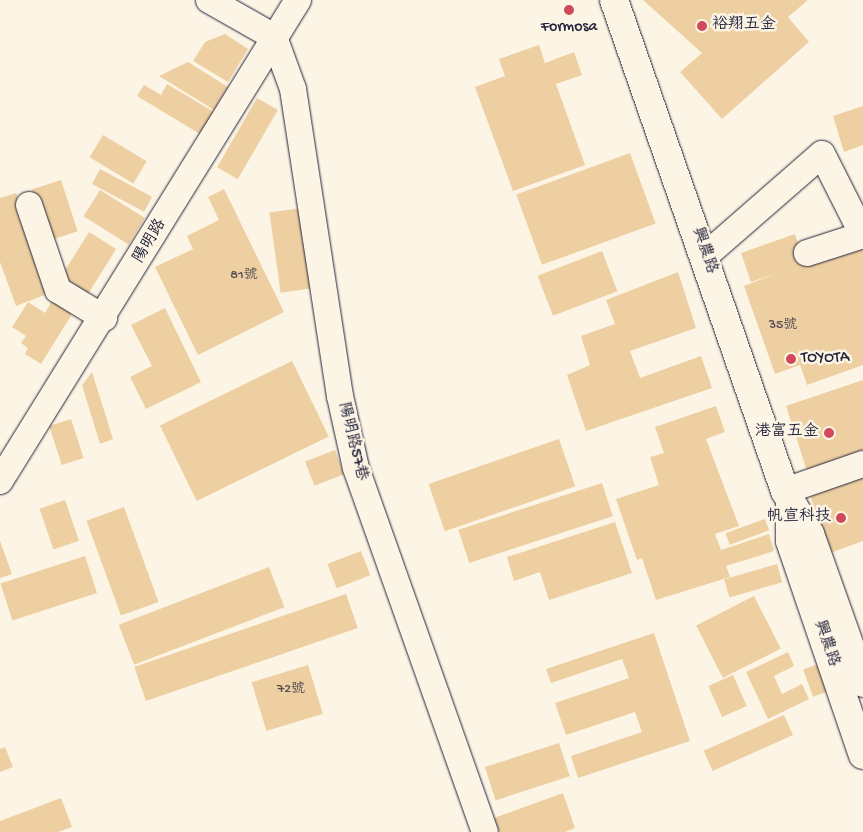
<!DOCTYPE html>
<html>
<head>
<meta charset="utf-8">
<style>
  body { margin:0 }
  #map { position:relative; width:863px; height:832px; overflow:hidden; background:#fcf5e5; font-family:"Gochi Hand","LXGW WenKai TC",sans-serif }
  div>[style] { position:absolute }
  .building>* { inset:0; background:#eecfa1; transform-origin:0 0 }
  .roads { filter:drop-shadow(0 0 1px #22223b) drop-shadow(0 0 1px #22223b) }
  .minor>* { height:26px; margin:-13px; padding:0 13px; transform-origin:13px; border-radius:13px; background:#fcf5e5 }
  .major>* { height:28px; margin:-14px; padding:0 14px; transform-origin:14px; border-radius:14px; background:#fcf5e5 }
  .dots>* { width:14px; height:14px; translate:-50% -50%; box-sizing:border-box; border:2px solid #fcf5e5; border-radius:50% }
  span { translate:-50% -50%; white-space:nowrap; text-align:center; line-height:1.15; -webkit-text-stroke:5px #fcf5e5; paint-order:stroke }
  .number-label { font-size:14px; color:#554d54 }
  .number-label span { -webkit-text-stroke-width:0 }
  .poi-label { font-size:16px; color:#22223b }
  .left { translate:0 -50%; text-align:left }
  .right { translate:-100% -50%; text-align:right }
  .street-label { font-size:16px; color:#22223b }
</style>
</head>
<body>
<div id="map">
  <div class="building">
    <div style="clip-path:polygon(643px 0,808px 0,788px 17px,809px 42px,722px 119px,680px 72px,702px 53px)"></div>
    <div style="clip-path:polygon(225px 34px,248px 49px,228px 82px,193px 61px,205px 42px)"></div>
    <div style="clip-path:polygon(539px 45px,545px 63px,574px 52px,582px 75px,556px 84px,585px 165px,513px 191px,475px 87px,505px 76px,499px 59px)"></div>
    <div style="clip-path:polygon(188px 62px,228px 87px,214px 110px,159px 76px)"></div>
    <div style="clip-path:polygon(167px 84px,214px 112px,200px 134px,137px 96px,144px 85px,161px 95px)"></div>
    <div style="left:257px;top:98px;width:24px;height:80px;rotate:30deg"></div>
    <div style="clip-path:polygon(863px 106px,863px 145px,844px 152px,833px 116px)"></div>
    <div style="left:103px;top:135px;width:51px;height:26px;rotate:31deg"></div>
    <div style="left:630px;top:153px;width:75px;height:121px;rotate:70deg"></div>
    <div style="left:100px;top:169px;width:59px;height:17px;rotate:28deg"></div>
    <div style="left:61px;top:180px;width:54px;height:31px;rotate:72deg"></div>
    <div style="clip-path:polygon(224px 189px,284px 312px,198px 355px,155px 267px,193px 249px,187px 236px,219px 220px,208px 197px)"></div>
    <div style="left:100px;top:190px;width:53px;height:31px;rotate:32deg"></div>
    <div style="clip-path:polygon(16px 193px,52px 292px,16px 306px,0 262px,0 198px)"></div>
    <div style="left:308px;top:207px;width:81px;height:39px;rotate:82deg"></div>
    <div style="left:89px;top:232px;width:32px;height:58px;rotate:32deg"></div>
    <div style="clip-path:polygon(795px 234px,805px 264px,863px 243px,863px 365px,807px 385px,800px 365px,775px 374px,744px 286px,778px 273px,751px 282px,741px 253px)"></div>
    <div style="left:602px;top:251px;width:43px;height:69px;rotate:69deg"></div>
    <div style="clip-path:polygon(678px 272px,696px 328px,630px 351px,640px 378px,701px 356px,712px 388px,586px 431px,567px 375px,590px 365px,581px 336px,615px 324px,606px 300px)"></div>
    <div style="clip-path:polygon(52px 301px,72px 314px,41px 364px,25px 354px,28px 348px,21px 343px,26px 336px,12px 327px,28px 302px,45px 313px)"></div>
    <div style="clip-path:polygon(165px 308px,201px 382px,146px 409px,130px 377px,152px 366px,131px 325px)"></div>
    <div style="left:292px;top:361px;width:84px;height:147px;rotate:64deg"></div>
    <div style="clip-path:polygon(92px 372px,113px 439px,100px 444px,82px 385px)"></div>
    <div style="clip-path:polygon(863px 380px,863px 459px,809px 477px,786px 406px)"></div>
    <div style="clip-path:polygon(716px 406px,725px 432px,706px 439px,739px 526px,715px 534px,721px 550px,769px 534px,774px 551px,726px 566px,730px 577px,656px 600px,642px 558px,637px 560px,616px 499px,659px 485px,650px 457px,664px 453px,655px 427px)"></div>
    <div style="left:71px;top:419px;width:41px;height:23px;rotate:72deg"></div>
    <div style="left:559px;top:439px;width:50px;height:138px;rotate:71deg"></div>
    <div style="left:335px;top:450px;width:26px;height:32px;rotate:69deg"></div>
    <div style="clip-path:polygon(863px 477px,863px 541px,830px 553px,810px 495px)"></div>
    <div style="left:602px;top:483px;width:35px;height:151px;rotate:72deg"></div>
    <div style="left:65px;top:500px;width:43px;height:27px;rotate:71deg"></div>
    <div style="left:124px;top:507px;width:101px;height:40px;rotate:70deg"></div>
    <div style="left:765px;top:519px;width:12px;height:42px;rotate:70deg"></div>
    <div style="clip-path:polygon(615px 522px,632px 573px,549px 600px,540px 572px,514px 581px,507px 557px)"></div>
    <div style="clip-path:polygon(0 541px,12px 574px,0 578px)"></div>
    <div style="left:361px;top:551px;width:26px;height:36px;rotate:69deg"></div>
    <div style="left:85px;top:556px;width:39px;height:89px;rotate:72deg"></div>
    <div style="left:777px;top:564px;width:19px;height:55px;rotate:74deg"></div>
    <div style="left:269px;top:567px;width:43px;height:161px;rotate:69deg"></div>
    <div style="left:346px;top:594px;width:36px;height:224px;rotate:71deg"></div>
    <div style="left:754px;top:596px;width:59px;height:65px;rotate:63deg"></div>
    <div style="clip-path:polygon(654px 633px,690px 741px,578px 778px,571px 756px,642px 732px,635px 712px,566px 735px,555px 703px,629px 678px,622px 659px,551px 683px,546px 669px)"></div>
    <div style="clip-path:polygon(788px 652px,794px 666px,774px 676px,782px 694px,802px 684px,809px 699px,768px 719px,746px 672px)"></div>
    <div style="left:821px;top:663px;width:29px;height:19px;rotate:70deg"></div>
    <div style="left:308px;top:665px;width:51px;height:59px;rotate:73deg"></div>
    <div style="left:733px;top:675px;width:34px;height:27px;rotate:66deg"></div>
    <div style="left:784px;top:715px;width:22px;height:88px;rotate:66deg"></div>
    <div style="left:559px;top:743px;width:35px;height:78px;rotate:72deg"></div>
    <div style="clip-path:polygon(5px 747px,13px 767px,0 772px,0 749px)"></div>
    <div style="clip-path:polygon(563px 793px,575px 828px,565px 832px,499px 832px,494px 818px)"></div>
    <div style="clip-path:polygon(61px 798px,72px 827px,58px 832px,0 832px,0 821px)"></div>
  </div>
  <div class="roads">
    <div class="minor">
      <div style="left:209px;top:0;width:75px;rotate:29.6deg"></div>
      <div style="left:274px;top:37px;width:55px;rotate:69.9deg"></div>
      <div style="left:293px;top:89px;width:311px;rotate:81.3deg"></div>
      <div style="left:340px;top:396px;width:74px;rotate:77.5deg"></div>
      <div style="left:356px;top:468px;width:386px;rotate:70.5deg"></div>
      <div style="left:29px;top:205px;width:90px;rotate:71.2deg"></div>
      <div style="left:58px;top:290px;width:54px;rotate:31.3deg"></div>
      <div style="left:705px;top:256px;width:155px;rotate:-41.1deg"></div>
      <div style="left:822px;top:154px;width:91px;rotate:63.2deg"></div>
      <div style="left:863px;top:235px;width:59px;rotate:162.2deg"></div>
      <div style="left:0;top:481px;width:566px;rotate:-58.22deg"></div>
      <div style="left:785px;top:491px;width:83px;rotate:-19.1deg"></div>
    </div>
    <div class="major">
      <div style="left:614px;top:0;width:520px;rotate:70.8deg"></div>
      <div style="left:785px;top:491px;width:50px;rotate:59.8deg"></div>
      <div style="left:810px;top:534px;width:158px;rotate:70.4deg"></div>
      <div style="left:790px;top:503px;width:38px;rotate:90deg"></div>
      <div style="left:790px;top:541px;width:226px;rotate:71.2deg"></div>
    </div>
  </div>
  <div class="dots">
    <div style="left:569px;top:10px;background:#d1495b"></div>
    <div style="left:702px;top:26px;background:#d1495b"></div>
    <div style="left:791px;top:359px;background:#d1495b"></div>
    <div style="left:829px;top:433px;background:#d1495b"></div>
    <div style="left:841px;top:518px;background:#d1495b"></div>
  </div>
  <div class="number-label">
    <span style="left:244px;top:276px">81號</span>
    <span style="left:783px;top:326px">35號</span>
    <span style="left:291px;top:690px">72號</span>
  </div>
  <div class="poi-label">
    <span class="left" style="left:712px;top:26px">裕翔五金</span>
    <span style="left:569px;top:28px">Formosa</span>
    <span class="left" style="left:801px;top:359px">TOYOTA</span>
    <span class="right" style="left:819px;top:433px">港富五金</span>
    <span class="right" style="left:831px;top:518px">帆宣科技</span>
  </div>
  <div class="street-label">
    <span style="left:151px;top:242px;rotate:-59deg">陽明路</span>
    <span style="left:703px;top:251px;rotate:71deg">興農路</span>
    <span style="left:351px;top:442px;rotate:76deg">陽明路57巷</span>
    <span style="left:825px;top:644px;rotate:71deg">興農路</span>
  </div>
</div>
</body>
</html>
